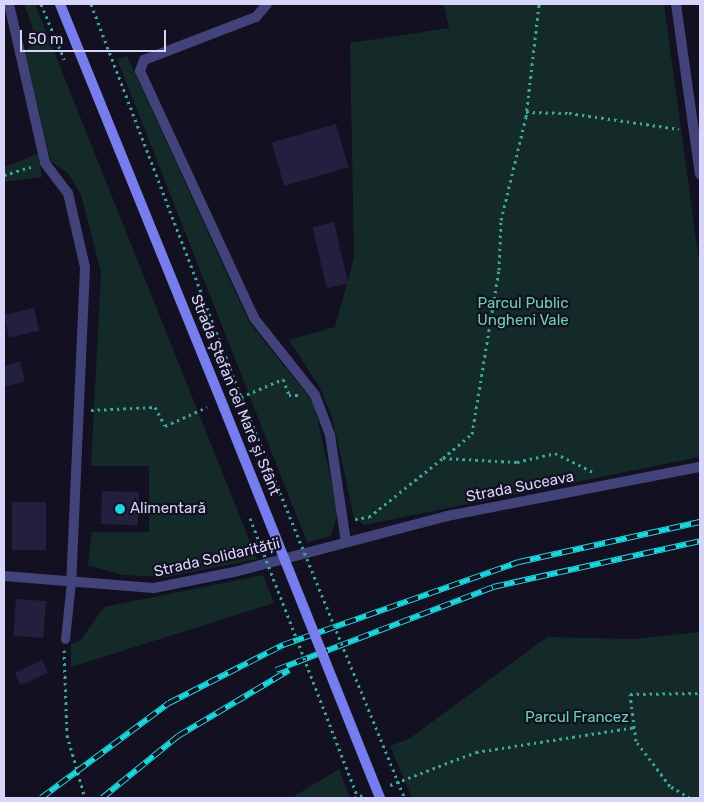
<!DOCTYPE html>
<html>
<head>
<meta charset="utf-8">
<style>
  body { margin:0 }
  #map { position:relative; width:704px; height:802px; overflow:hidden; background:#121021; font-family:Rubik,sans-serif }
  div>[style] { position:absolute }
  .green>* { inset:0; background:#142a28 }
  .building>* { inset:0; background:#231f3f; transform-origin:0 0 }
  .path>* { height:3px; margin-top:-1.5px; transform-origin:0; background:repeating-linear-gradient(90deg,#3ea598 0 2.5px,transparent 0 6.5px) }
  .lane>* { height:9px; margin:-4.5px; padding:0 4.5px; transform-origin:4.5px; border-radius:4.5px; background:#41437a }
  .street>* { height:10px; margin:-5px; padding:0 5px; transform-origin:5px; border-radius:5px; background:#41437a }
  .secondary>* { height:10px; margin:-5px; padding:0 5px; transform-origin:5px; border-radius:5px; background:#787ded }
  .rail>* { height:5.5px; margin-top:-2.75px; transform-origin:0; background:repeating-linear-gradient(90deg,#121021 0 11px,#1dd7de 0 22px); box-sizing:border-box; border-block:1px solid #1dd7de }
  .path-bridge>* { height:3px; margin-top:-1.5px; transform-origin:0; background:repeating-linear-gradient(90deg,#3ea598 0 2.5px,transparent 0 6.5px) }
  .secondary-bridge>* { height:10px; margin:-5px; padding:0 5px; transform-origin:5px; border-radius:5px; background:#787ded }
  .dots>* { width:14px; height:14px; translate:-50% -50%; box-sizing:border-box; border:2px solid #121021; border-radius:50% }
  span { translate:-50% -50%; white-space:nowrap; text-align:center; line-height:1.15; -webkit-text-stroke:4.5px #121021; paint-order:stroke }
  .park-label { font-size:15px; color:#6bd0b0 }
  .street-label { font-size:15px; color:#d7d5fa }
  .poi-label { font-size:15px; color:#d7d5fa }
  .left { translate:0 -50%; text-align:left }
  .frame { position:absolute; inset:0; border:5px solid #d7d5fa; pointer-events:none }
  .scale { position:absolute; left:20px; top:30px; width:146px; height:22px; box-sizing:border-box; border:2px solid #d7d5fa; border-top:0; padding-left:6px; font-size:15px; line-height:18px; white-space:nowrap; color:#d7d5fa; -webkit-text-stroke:4px #121021; paint-order:stroke }
</style>
</head>
<body>
<div id="map">
  <div class="green">
    <div style="clip-path:polygon(24px 4px,35px 4px,257px 559px,167px 577px,122px 575px,88px 565px,92px 532px,149px 532px,149px 466px,91px 466px,101px 272px,81px 195px,68px 173px,51px 162px,25px 52px,37px 40px)"></div>
    <div style="clip-path:polygon(444px 4px,664px 4px,700px 269px,700px 457px,364px 525px,354px 517px,332px 417px,319px 386px,289px 340px,335px 327px,354px 258px,350px 43px,449px 28px)"></div>
    <div style="clip-path:polygon(127px 56px,249px 322px,314px 403px,338px 512px,331px 536px,307px 542px,117px 59px)"></div>
    <div style="clip-path:polygon(38px 154px,42px 177px,4px 182px,4px 167px)"></div>
    <div style="clip-path:polygon(263px 575px,274px 603px,71px 667px,71px 644px,80px 641px,104px 607px)"></div>
    <div style="clip-path:polygon(700px 632px,700px 798px,412px 798px,390px 746px,409px 739px,547px 637px,632px 639px)"></div>
    <div style="clip-path:polygon(339px 769px,350px 798px,292px 798px,309px 787px)"></div>
  </div>
  <div class="building">
    <div style="left:336px;top:124px;width:45px;height:67px;rotate:74deg"></div>
    <div style="left:334px;top:222px;width:63px;height:22px;rotate:77deg"></div>
    <div style="left:34px;top:308px;width:23px;height:31px;rotate:77deg"></div>
    <div style="clip-path:polygon(20px 361px,25px 381px,4px 387px,4px 366px)"></div>
    <div style="left:102px;top:491px;width:37px;height:33px;rotate:2deg"></div>
    <div style="left:12px;top:502px;width:34px;height:48px"></div>
    <div style="left:16px;top:599px;width:30px;height:37px;rotate:4deg"></div>
    <div style="left:42px;top:660px;width:14px;height:30px;rotate:65deg"></div>
  </div>
  <div class="path">
    <div style="left:41px;top:4px;width:60px;rotate:67.3deg"></div>
    <div style="left:91px;top:4px;width:426px;rotate:69.1deg"></div>
    <div style="left:526px;top:112px;width:43px;rotate:1.3deg"></div>
    <div style="left:569px;top:113px;width:111px;rotate:8.3deg"></div>
    <div style="left:4px;top:175px;width:28px;rotate:-17deg"></div>
    <div style="left:241px;top:397px;width:46px;rotate:-23.2deg"></div>
    <div style="left:283px;top:379px;width:17px;rotate:69deg"></div>
    <div style="left:289px;top:395px;width:9px"></div>
    <div style="left:91px;top:410px;width:64px;rotate:-2.7deg"></div>
    <div style="left:155px;top:407px;width:21px;rotate:62deg"></div>
    <div style="left:165px;top:426px;width:46px;rotate:-24.3deg"></div>
    <div style="left:443px;top:458px;width:38px;rotate:-40deg"></div>
    <div style="left:472px;top:434px;width:166px;rotate:-80.7deg"></div>
    <div style="left:499px;top:270px;width:50px;rotate:-87.7deg"></div>
    <div style="left:501px;top:220px;width:106px;rotate:-76.4deg"></div>
    <div style="left:526px;top:117px;width:114px;rotate:-83.4deg"></div>
    <div style="left:355px;top:519px;width:14px;rotate:-8deg"></div>
    <div style="left:369px;top:517px;width:95px;rotate:-38.6deg"></div>
    <div style="left:443px;top:458px;width:74px;rotate:3.1deg"></div>
    <div style="left:517px;top:462px;width:39px;rotate:-13deg"></div>
    <div style="left:555px;top:453px;width:45px;rotate:26.6deg"></div>
    <div style="left:64px;top:650px;width:85px;rotate:88deg"></div>
    <div style="left:67px;top:735px;width:66px;rotate:74.1deg"></div>
    <div style="left:390px;top:785px;width:92px;rotate:-21deg"></div>
    <div style="left:476px;top:752px;width:162px;rotate:-8.9deg"></div>
    <div style="left:354px;top:798px;width:9px;rotate:-18deg"></div>
    <div style="left:690px;top:798px;width:23px;rotate:-149deg"></div>
    <div style="left:670px;top:786px;width:56px;rotate:-127.1deg"></div>
    <div style="left:636px;top:741px;width:47px;rotate:-97.3deg"></div>
    <div style="left:630px;top:694px;width:70px;rotate:-0.8deg"></div>
  </div>
  <div class="lane">
    <div style="left:65px;top:639px;width:57px;rotate:-84deg"></div>
  </div>
  <div class="street">
    <div style="left:9px;top:4px;width:163px;rotate:77.2deg"></div>
    <div style="left:45px;top:163px;width:38px;rotate:53deg"></div>
    <div style="left:68px;top:193px;width:76px;rotate:77.1deg"></div>
    <div style="left:85px;top:267px;width:315px;rotate:92.5deg"></div>
    <div style="left:267px;top:4px;width:17px;rotate:130deg"></div>
    <div style="left:256px;top:17px;width:120px;rotate:159deg"></div>
    <div style="left:144px;top:60px;width:12px;rotate:110deg"></div>
    <div style="left:140px;top:71px;width:272px;rotate:65.2deg"></div>
    <div style="left:254px;top:318px;width:98px;rotate:51.6deg"></div>
    <div style="left:315px;top:395px;width:43px;rotate:69.4deg"></div>
    <div style="left:330px;top:435px;width:108px;rotate:81.5deg"></div>
    <div style="left:676px;top:4px;width:172px;rotate:82deg"></div>
    <div style="left:4px;top:576px;width:150px;rotate:4.6deg"></div>
    <div style="left:154px;top:588px;width:82px;rotate:-11.3deg"></div>
    <div style="left:234px;top:572px;width:220px;rotate:-14.7deg"></div>
    <div style="left:447px;top:516px;width:258px;rotate:-11deg"></div>
  </div>
  <div class="secondary">
    <div style="left:60px;top:4px;width:436px;rotate:67.9deg"></div>
  </div>
  <div class="rail">
    <div style="left:276px;top:670px;width:232px;rotate:-20.9deg"></div>
    <div style="left:493px;top:587px;width:212px;rotate:-12.5deg"></div>
    <div style="left:41px;top:798px;width:159px;rotate:-36.6deg"></div>
    <div style="left:169px;top:703px;width:128px;rotate:-27deg"></div>
    <div style="left:283px;top:645px;width:250px;rotate:-19.4deg"></div>
    <div style="left:519px;top:562px;width:185px;rotate:-12.5deg"></div>
    <div style="left:102px;top:798px;width:98px;rotate:-39.2deg"></div>
    <div style="left:178px;top:736px;width:129px;rotate:-30.7deg"></div>
  </div>
  <div class="path-bridge">
    <div style="left:243px;top:402px;width:428px;rotate:67.8deg"></div>
    <div style="left:250px;top:518px;width:300px;rotate:68.9deg"></div>
  </div>
  <div class="secondary-bridge">
    <div style="left:224px;top:408px;width:420px;rotate:68.2deg"></div>
  </div>
  <div class="dots">
    <div style="left:120px;top:509px;background:#1dd7de"></div>
  </div>
  <div class="park-label">
    <span style="left:523px;top:312px">Parcul Public<br>Ungheni Vale</span>
    <span style="left:577px;top:718px">Parcul Francez</span>
  </div>
  <div class="street-label">
    <span style="left:235px;top:395px;rotate:68deg">Strada Ștefan cel Mare și Sfânt</span>
    <span style="left:520px;top:487px;rotate:-11deg">Strada Suceava</span>
    <span style="left:217px;top:558px;rotate:-13deg">Strada Solidarității</span>
  </div>
  <div class="poi-label">
    <span class="left" style="left:130px;top:509px">Alimentară</span>
  </div>
  <div class="frame"></div>
  <div class="scale">50 m</div>
</div>
</body>
</html>
